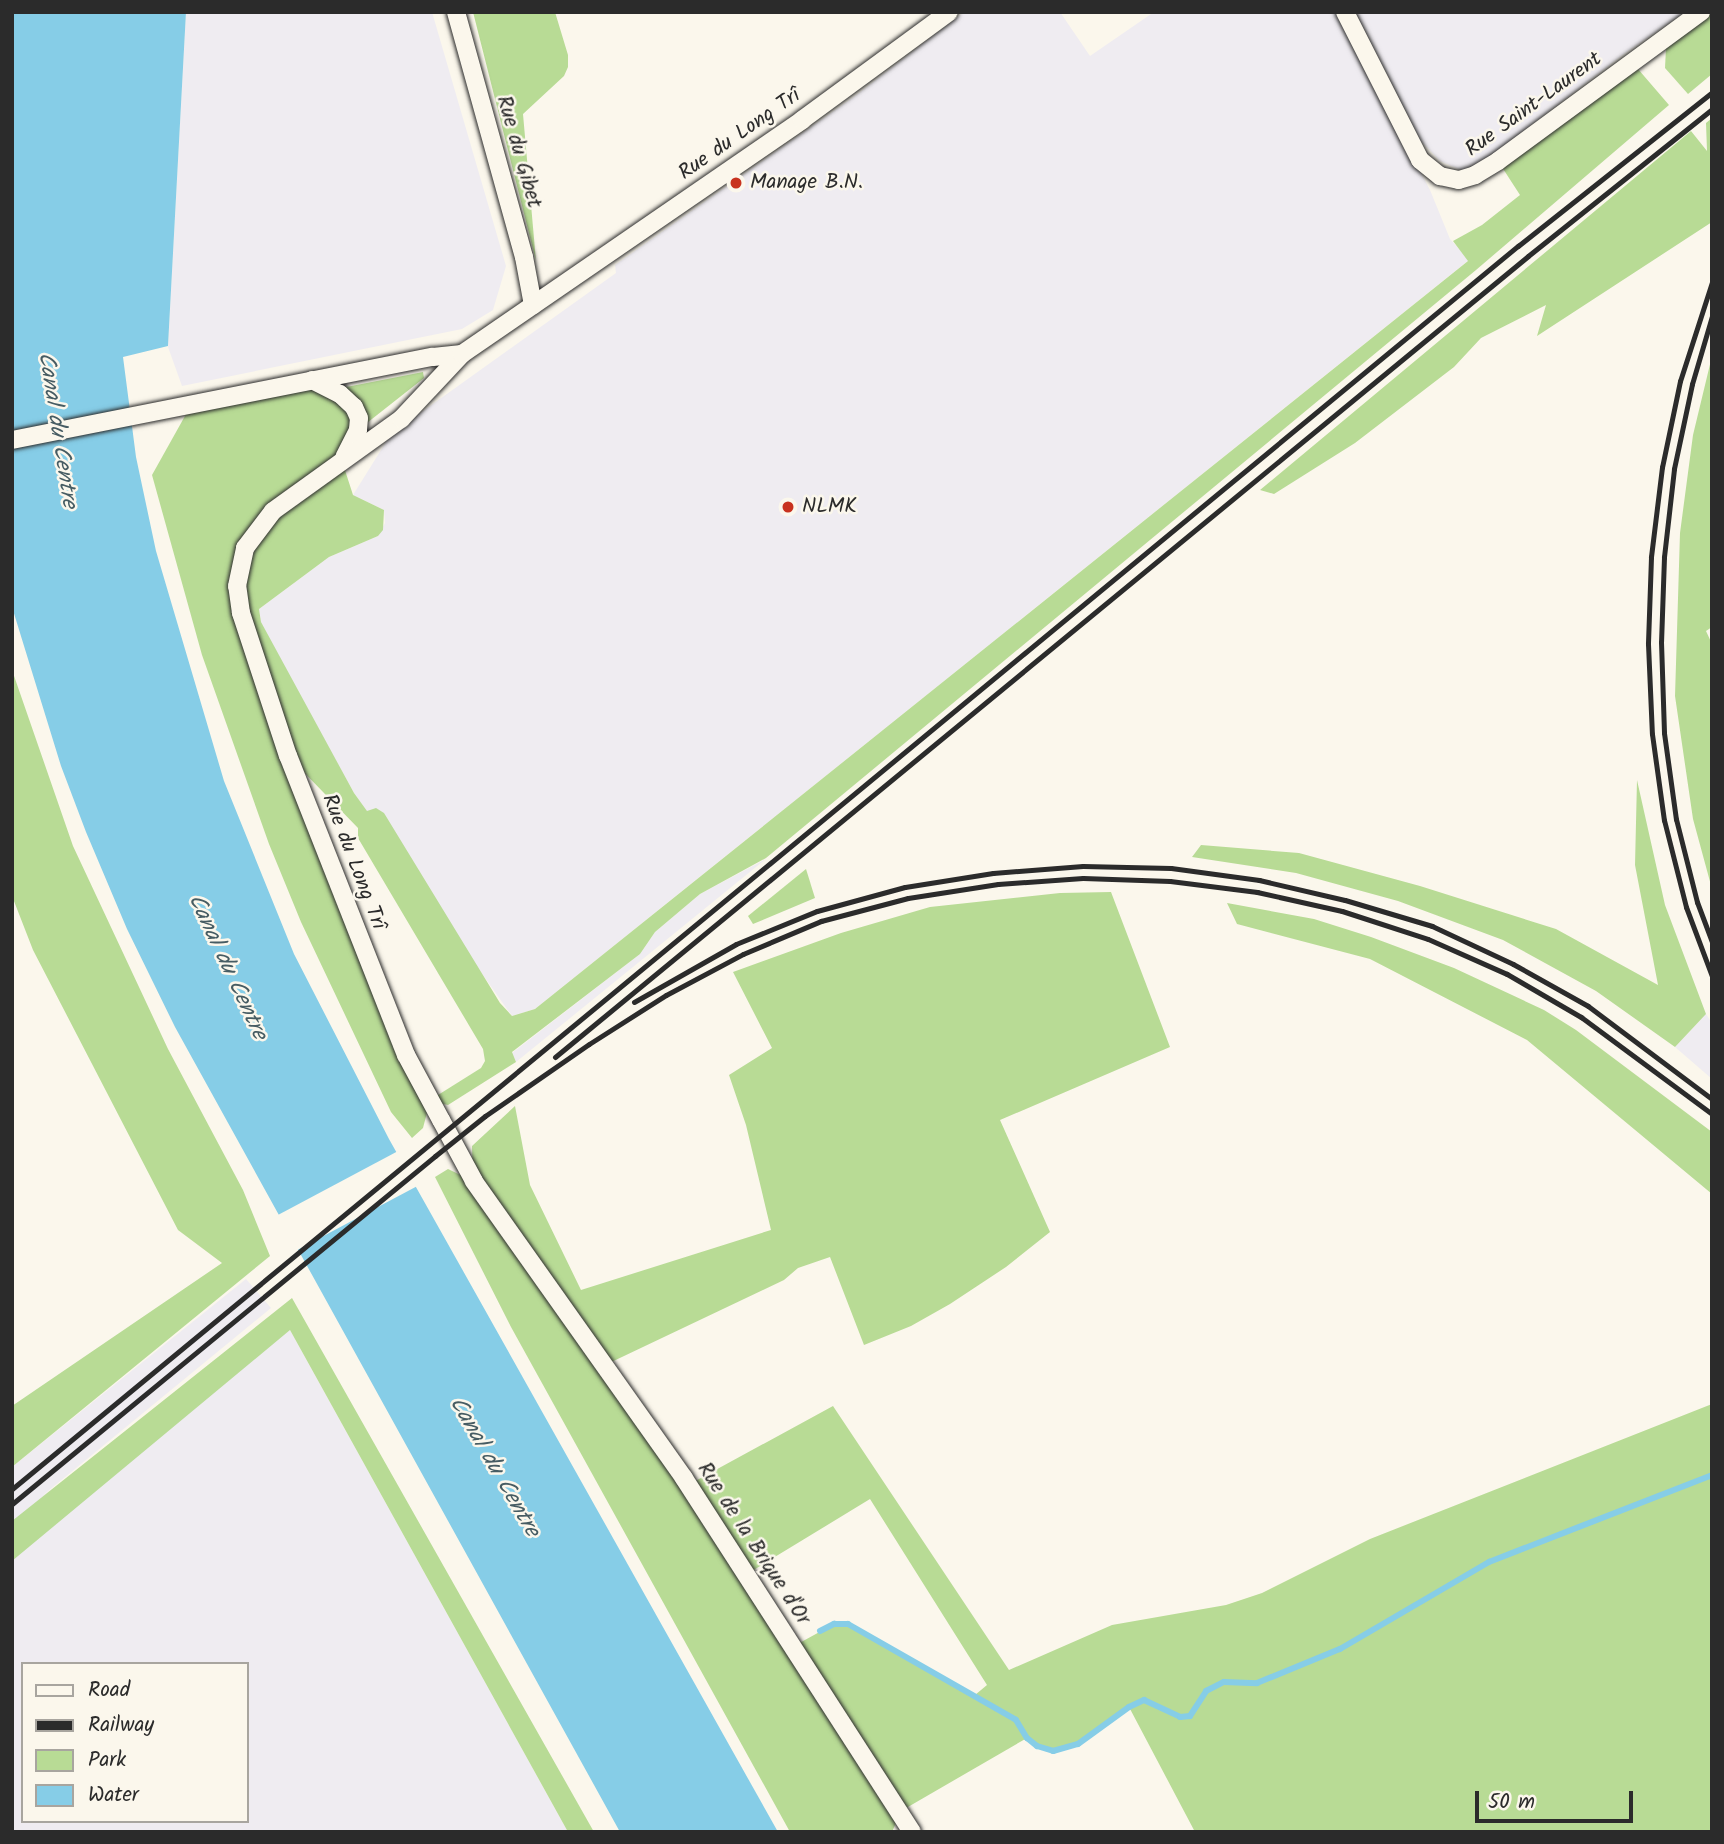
<!DOCTYPE html>
<html>
<head>
<meta charset="utf-8">
<style>
  body { margin:0 }
  #map { position:relative; width:1724px; height:1844px; overflow:hidden; background:#fbf7ec; font-family:Kalam,sans-serif }
  div>[style] { position:absolute }
  .built>* { inset:0; background:#efecf1 }
  .green>* { inset:0; background:#b8db95 }
  .water>* { inset:0; background:#86cde7 }
  .pier>* { inset:0; background:#fbf7ec; transform-origin:0 0 }
  .stream>* { height:6px; margin:-3px; padding:0 3px; transform-origin:3px; border-radius:3px; background:#86cde7 }
  .roads { filter:drop-shadow(0 0 2px #2b2b2b) drop-shadow(0 0 2px #2b2b2b) }
  .street>* { height:18px; margin:-9px; padding:0 9px; transform-origin:9px; border-radius:9px; background:#fbf7ec }
  .rail>* { height:5px; margin:-2.5px; padding:0 2.5px; transform-origin:2.5px; border-radius:2.5px; background:#2b2b2b }
  .dots>* { width:19px; height:19px; translate:-50% -50%; box-sizing:border-box; border:4px solid #fbf7ec; border-radius:50% }
  span { translate:-50% -50%; white-space:nowrap; text-align:center; line-height:1.15; -webkit-text-stroke:5px #fbf7ec; paint-order:stroke }
  .street-label { font-size:21px; color:#2b2b2b }
  .poi-label { font-size:21px; color:#2b2b2b }
  .left { translate:0 -50%; text-align:left }
  .water-label { font-size:23px; color:#465c63; font-style:italic }
  .frame { position:absolute; inset:0; border:14px solid #2b2b2b; pointer-events:none }
  .legend { position:absolute; left:21px; top:1662px; width:228px; height:161px; box-sizing:border-box; background:#fbf7ec; border:2px solid #a8a59f; margin:0; padding:9px 12px; list-style:none; font-size:21px; color:#2b2b2b }
  .legend li { display:flex; align-items:center; gap:14px; height:35px }
  .legend b { width:35px; border:2px solid #a8a59f }
  .scale { position:absolute; left:1475px; top:1791px; width:158px; height:32px; box-sizing:border-box; border:4px solid #2b2b2b; border-top:0; padding-left:9px; font-size:21px; line-height:24px; white-space:nowrap; color:#2b2b2b; -webkit-text-stroke:5px #fbf7ec; paint-order:stroke }
</style>
</head>
<body>
<div id="map">
  <div class="built">
    <div style="clip-path:polygon(186px 12px,432px 12px,506px 266px,493px 310px,462px 329px,182px 386px,168px 347px)"></div>
    <div style="clip-path:polygon(964px 12px,1060px 12px,1090px 56px,1154px 12px,1337px 12px,1430px 190px,1450px 239px,1469px 260px,535px 1009px,512px 1016px,354px 793px,271px 644px,261px 622px,259px 609px,329px 557px,378px 536px,385px 523px,384px 510px,353px 495px,391px 434px,616px 273px,615px 265px,855px 96px)"></div>
    <div style="clip-path:polygon(1353px 12px,1685px 12px,1624px 54px,1468px 173px,1440px 161px,1415px 135px)"></div>
    <div style="clip-path:polygon(766px 859px,516px 1062px,512px 1053px,640px 954px,655px 932px,700px 894px)"></div>
    <div style="clip-path:polygon(1706px 1014px,1712px 1023px,1712px 1079px,1675px 1047px)"></div>
    <div style="clip-path:polygon(evenodd,246px 1279px,271px 1308px,42px 1496px,290px 1330px,568px 1832px,12px 1832px,12px 1467px,246px 1279px,23px 1664px,247px 1664px,247px 1821px,23px 1821px,23px 1664px)"></div>
  </div>
  <div class="green">
    <div style="clip-path:polygon(473px 12px,555px 12px,568px 55px,568px 67px,564px 76px,523px 114px,536px 261px)"></div>
    <div style="clip-path:polygon(1701px 12px,1712px 12px,1712px 74px,1688px 94px,1665px 68px,1666px 48px)"></div>
    <div style="clip-path:polygon(evenodd,1638px 69px,1669px 105px,1476px 270px,766px 858px,700px 894px,655px 932px,640px 954px,512px 1052px,516px 1062px,448px 1105px,430px 1101px,423px 1128px,412px 1138px,391px 1112px,301px 922px,269px 844px,202px 655px,152px 475px,190px 407px,312px 380px,331px 390px,423px 372px,424px 378px,358px 430px,342px 461px,353px 495px,384px 510px,383px 530px,378px 536px,329px 557px,259px 609px,261px 622px,354px 793px,367px 811px,376px 808px,384px 813px,500px 1003px,512px 1016px,535px 1009px,1468px 261px,1453px 241px,1482px 225px,1520px 195px,1498px 161px,1638px 69px,290px 758px,358px 828px,358px 838px,483px 1049px,485px 1061px,481px 1068px,430px 1100px,290px 758px)"></div>
    <div style="clip-path:polygon(1712px 118px,1712px 222px,1537px 336px,1546px 305px,1481px 338px,1454px 367px,1355px 443px,1274px 494px,1260px 490px,1691px 131px,1707px 151px,1706px 123px)"></div>
    <div style="clip-path:polygon(1712px 356px,1712px 627px,1706px 631px,1712px 644px,1712px 889px,1693px 819px,1675px 696px,1680px 533px,1693px 435px)"></div>
    <div style="clip-path:polygon(12px 670px,73px 846px,168px 1049px,243px 1190px,270px 1256px,12px 1467px,12px 1406px,222px 1263px,178px 1230px,33px 950px,12px 896px)"></div>
    <div style="clip-path:polygon(1637px 780px,1665px 905px,1706px 1014px,1675px 1047px,1596px 991px,1503px 940px,1398px 901px,1296px 873px,1192px 857px,1201px 845px,1299px 853px,1420px 886px,1556px 929px,1658px 985px,1635px 865px)"></div>
    <div style="clip-path:polygon(806px 869px,815px 898px,753px 924px,748px 916px)"></div>
    <div style="clip-path:polygon(evenodd,1111px 892px,1170px 1047px,1000px 1120px,1050px 1232px,1006px 1267px,950px 1304px,911px 1326px,864px 1345px,830px 1257px,798px 1268px,784px 1280px,603px 1366px,688px 1485px,833px 1406px,1009px 1670px,1112px 1625px,1226px 1605px,1262px 1593px,1370px 1539px,1712px 1404px,1712px 1832px,1195px 1832px,1129px 1707px,1078px 1744px,1062px 1749px,1053px 1751px,1037px 1746px,1027px 1738px,901px 1811px,892px 1832px,790px 1832px,511px 1327px,435px 1177px,448px 1169px,473px 1181px,472px 1146px,515px 1106px,530px 1185px,581px 1290px,771px 1230px,746px 1125px,729px 1075px,772px 1048px,733px 972px,841px 933px,930px 907px,1060px 893px,1111px 892px,870px 1499px,987px 1685px,975px 1695px,848px 1624px,834px 1624px,794px 1646px,747px 1574px,870px 1499px)"></div>
    <div style="clip-path:polygon(1227px 903px,1314px 919px,1371px 937px,1454px 968px,1544px 1010px,1576px 1030px,1712px 1132px,1712px 1194px,1527px 1040px,1370px 959px,1237px 924px)"></div>
    <div style="clip-path:polygon(292px 1298px,594px 1832px,568px 1832px,290px 1330px,12px 1561px,12px 1521px)"></div>
  </div>
  <div class="water">
    <div style="clip-path:polygon(12px 12px,186px 12px,168px 346px,123px 357px,136px 457px,156px 551px,224px 781px,294px 954px,389px 1139px,778px 1832px,620px 1832px,175px 1027px,127px 929px,86px 832px,61px 766px,12px 607px)"></div>
  </div>
  <div class="pier">
    <div style="left:400px;top:1150px;width:40px;height:143px;rotate:62deg"></div>
  </div>
  <div class="stream">
    <div style="left:820px;top:1631px;width:16px;rotate:-27deg"></div>
    <div style="left:834px;top:1624px;width:14px"></div>
    <div style="left:848px;top:1624px;width:193px;rotate:29.7deg"></div>
    <div style="left:1016px;top:1720px;width:21px;rotate:59deg"></div>
    <div style="left:1027px;top:1738px;width:13px;rotate:39deg"></div>
    <div style="left:1037px;top:1746px;width:17px;rotate:17deg"></div>
    <div style="left:1053px;top:1751px;width:26px;rotate:-16deg"></div>
    <div style="left:1078px;top:1744px;width:63px;rotate:-36deg"></div>
    <div style="left:1129px;top:1707px;width:17px;rotate:-25deg"></div>
    <div style="left:1144px;top:1700px;width:40px;rotate:25deg"></div>
    <div style="left:1180px;top:1717px;width:10px;rotate:-6deg"></div>
    <div style="left:1190px;top:1716px;width:30px;rotate:-57deg"></div>
    <div style="left:1206px;top:1691px;width:20px;rotate:-27deg"></div>
    <div style="left:1224px;top:1682px;width:33px;rotate:2deg"></div>
    <div style="left:1257px;top:1683px;width:90px;rotate:-22.3deg"></div>
    <div style="left:1340px;top:1649px;width:173px;rotate:-30.3deg"></div>
    <div style="left:1489px;top:1562px;width:239px;rotate:-21.3deg"></div>
  </div>
  <div class="roads">
    <div class="street">
      <div style="left:456px;top:12px;width:254px;rotate:74.5deg"></div>
      <div style="left:524px;top:257px;width:49px;rotate:79.4deg"></div>
      <div style="left:1345px;top:12px;width:166px;rotate:63.1deg"></div>
      <div style="left:1420px;top:160px;width:26px;rotate:39deg"></div>
      <div style="left:1440px;top:176px;width:19px;rotate:12deg"></div>
      <div style="left:1459px;top:180px;width:17px;rotate:-17deg"></div>
      <div style="left:1475px;top:175px;width:27px;rotate:-31deg"></div>
      <div style="left:1498px;top:161px;width:252px;rotate:-36.3deg"></div>
      <div style="left:312px;top:380px;width:31px;rotate:27deg"></div>
      <div style="left:340px;top:394px;width:19px;rotate:43deg"></div>
      <div style="left:354px;top:407px;width:12px;rotate:66deg"></div>
      <div style="left:359px;top:418px;width:12px;rotate:95deg"></div>
      <div style="left:358px;top:430px;width:30px;rotate:117deg"></div>
      <div style="left:12px;top:440px;width:429px;rotate:-11.2deg"></div>
      <div style="left:433px;top:357px;width:29px;rotate:-6deg"></div>
      <div style="left:912px;top:1832px;width:421px;rotate:-122.8deg"></div>
      <div style="left:684px;top:1478px;width:364px;rotate:-125.3deg"></div>
      <div style="left:474px;top:1181px;width:69px;rotate:-118.4deg"></div>
      <div style="left:441px;top:1120px;width:74px;rotate:-118.3deg"></div>
      <div style="left:406px;top:1055px;width:321px;rotate:-111.5deg"></div>
      <div style="left:288px;top:756px;width:151px;rotate:-108.2deg"></div>
      <div style="left:241px;top:613px;width:27px;rotate:-98deg"></div>
      <div style="left:237px;top:586px;width:39px;rotate:-78deg"></div>
      <div style="left:245px;top:548px;width:46px;rotate:-52.9deg"></div>
      <div style="left:273px;top:511px;width:158px;rotate:-35.7deg"></div>
      <div style="left:401px;top:419px;width:89px;rotate:-46.8deg"></div>
      <div style="left:462px;top:354px;width:413px;rotate:-34.5deg"></div>
      <div style="left:802px;top:120px;width:182px;rotate:-36.3deg"></div>
    </div>
  </div>
  <div class="rail">
    <div style="left:1712px;top:282px;width:104px;rotate:107.9deg"></div>
    <div style="left:1680px;top:381px;width:88px;rotate:101.8deg"></div>
    <div style="left:1662px;top:467px;width:91px;rotate:97deg"></div>
    <div style="left:1651px;top:557px;width:87px;rotate:92deg"></div>
    <div style="left:1648px;top:644px;width:90px;rotate:87.5deg"></div>
    <div style="left:1652px;top:734px;width:87px;rotate:82.1deg"></div>
    <div style="left:1664px;top:820px;width:90px;rotate:75.8deg"></div>
    <div style="left:1686px;top:907px;width:74px;rotate:69.4deg"></div>
    <div style="left:1712px;top:316px;width:71px;rotate:106.4deg"></div>
    <div style="left:1692px;top:384px;width:87px;rotate:102deg"></div>
    <div style="left:1674px;top:469px;width:89px;rotate:96.5deg"></div>
    <div style="left:1664px;top:557px;width:85px;rotate:92deg"></div>
    <div style="left:1661px;top:642px;width:91px;rotate:88.1deg"></div>
    <div style="left:1664px;top:733px;width:87px;rotate:82.1deg"></div>
    <div style="left:1676px;top:819px;width:86px;rotate:75.8deg"></div>
    <div style="left:1697px;top:902px;width:43px;rotate:69.4deg"></div>
    <div style="left:634px;top:1002px;width:117px;rotate:-29.6deg"></div>
    <div style="left:736px;top:944px;width:87px;rotate:-22.2deg"></div>
    <div style="left:817px;top:911px;width:91px;rotate:-15.3deg"></div>
    <div style="left:905px;top:887px;width:89px;rotate:-9deg"></div>
    <div style="left:993px;top:873px;width:90px;rotate:-4.4deg"></div>
    <div style="left:1083px;top:866px;width:88px;rotate:1.3deg"></div>
    <div style="left:1171px;top:868px;width:89px;rotate:7.8deg"></div>
    <div style="left:1259px;top:880px;width:88px;rotate:13.1deg"></div>
    <div style="left:1345px;top:900px;width:91px;rotate:16.6deg"></div>
    <div style="left:1432px;top:926px;width:89px;rotate:25.1deg"></div>
    <div style="left:1513px;top:964px;width:86px;rotate:29.2deg"></div>
    <div style="left:1588px;top:1006px;width:155px;rotate:36.9deg"></div>
    <div style="left:555px;top:1057px;width:1260px;rotate:-39.46deg"></div>
    <div style="left:1528px;top:256px;width:236px;rotate:-38.6deg"></div>
    <div style="left:12px;top:1489px;width:1953px;rotate:-39.54deg"></div>
    <div style="left:1518px;top:246px;width:248px;rotate:-38.4deg"></div>
    <div style="left:12px;top:1504px;width:548px;rotate:-39.44deg"></div>
    <div style="left:435px;top:1156px;width:64px;rotate:-38.7deg"></div>
    <div style="left:485px;top:1116px;width:126px;rotate:-34.7deg"></div>
    <div style="left:589px;top:1044px;width:91px;rotate:-32.5deg"></div>
    <div style="left:666px;top:995px;width:87px;rotate:-28deg"></div>
    <div style="left:743px;top:954px;width:85px;rotate:-22.9deg"></div>
    <div style="left:821px;top:921px;width:90px;rotate:-14.8deg"></div>
    <div style="left:908px;top:898px;width:91px;rotate:-8.8deg"></div>
    <div style="left:998px;top:884px;width:85px;rotate:-4deg"></div>
    <div style="left:1083px;top:878px;width:87px;rotate:2deg"></div>
    <div style="left:1170px;top:881px;width:88px;rotate:7.2deg"></div>
    <div style="left:1257px;top:892px;width:87px;rotate:12.6deg"></div>
    <div style="left:1342px;top:911px;width:90px;rotate:18deg"></div>
    <div style="left:1428px;top:939px;width:86px;rotate:23.9deg"></div>
    <div style="left:1507px;top:974px;width:86px;rotate:30.2deg"></div>
    <div style="left:1581px;top:1017px;width:163px;rotate:36.5deg"></div>
  </div>
  <div class="dots">
    <div style="left:736px;top:183px;background:#c8321e"></div>
    <div style="left:788px;top:507px;background:#c8321e"></div>
  </div>
  <div class="street-label">
    <span style="left:1534px;top:105px;rotate:-36deg">Rue Saint-Laurent</span>
    <span style="left:740px;top:135px;rotate:-35deg">Rue du Long Trî</span>
    <span style="left:518px;top:152px;rotate:74deg">Rue du Gibet</span>
    <span style="left:353px;top:862px;rotate:69deg">Rue du Long Trî</span>
    <span style="left:753px;top:1544px;rotate:57deg">Rue de la Brique d'Or</span>
  </div>
  <div class="poi-label">
    <span class="left" style="left:750px;top:183px">Manage B.N.</span>
    <span class="left" style="left:802px;top:507px">NLMK</span>
  </div>
  <div class="water-label">
    <span style="left:57px;top:430px;rotate:81deg">Canal du Centre</span>
    <span style="left:227px;top:967px;rotate:65deg">Canal du Centre</span>
    <span style="left:494px;top:1467px;rotate:60deg">Canal du Centre</span>
  </div>
  <div class="frame"></div>
  <ul class="legend">
  <li><b style="height:9px;background:#fbf7ec"></b>Road</li>
  <li><b style="height:9px;background:#2b2b2b"></b>Railway</li>
  <li><b style="height:19px;background:#b8db95"></b>Park</li>
  <li><b style="height:19px;background:#86cde7"></b>Water</li>
  </ul>
  <div class="scale">50 m</div>
</div>
</body>
</html>
